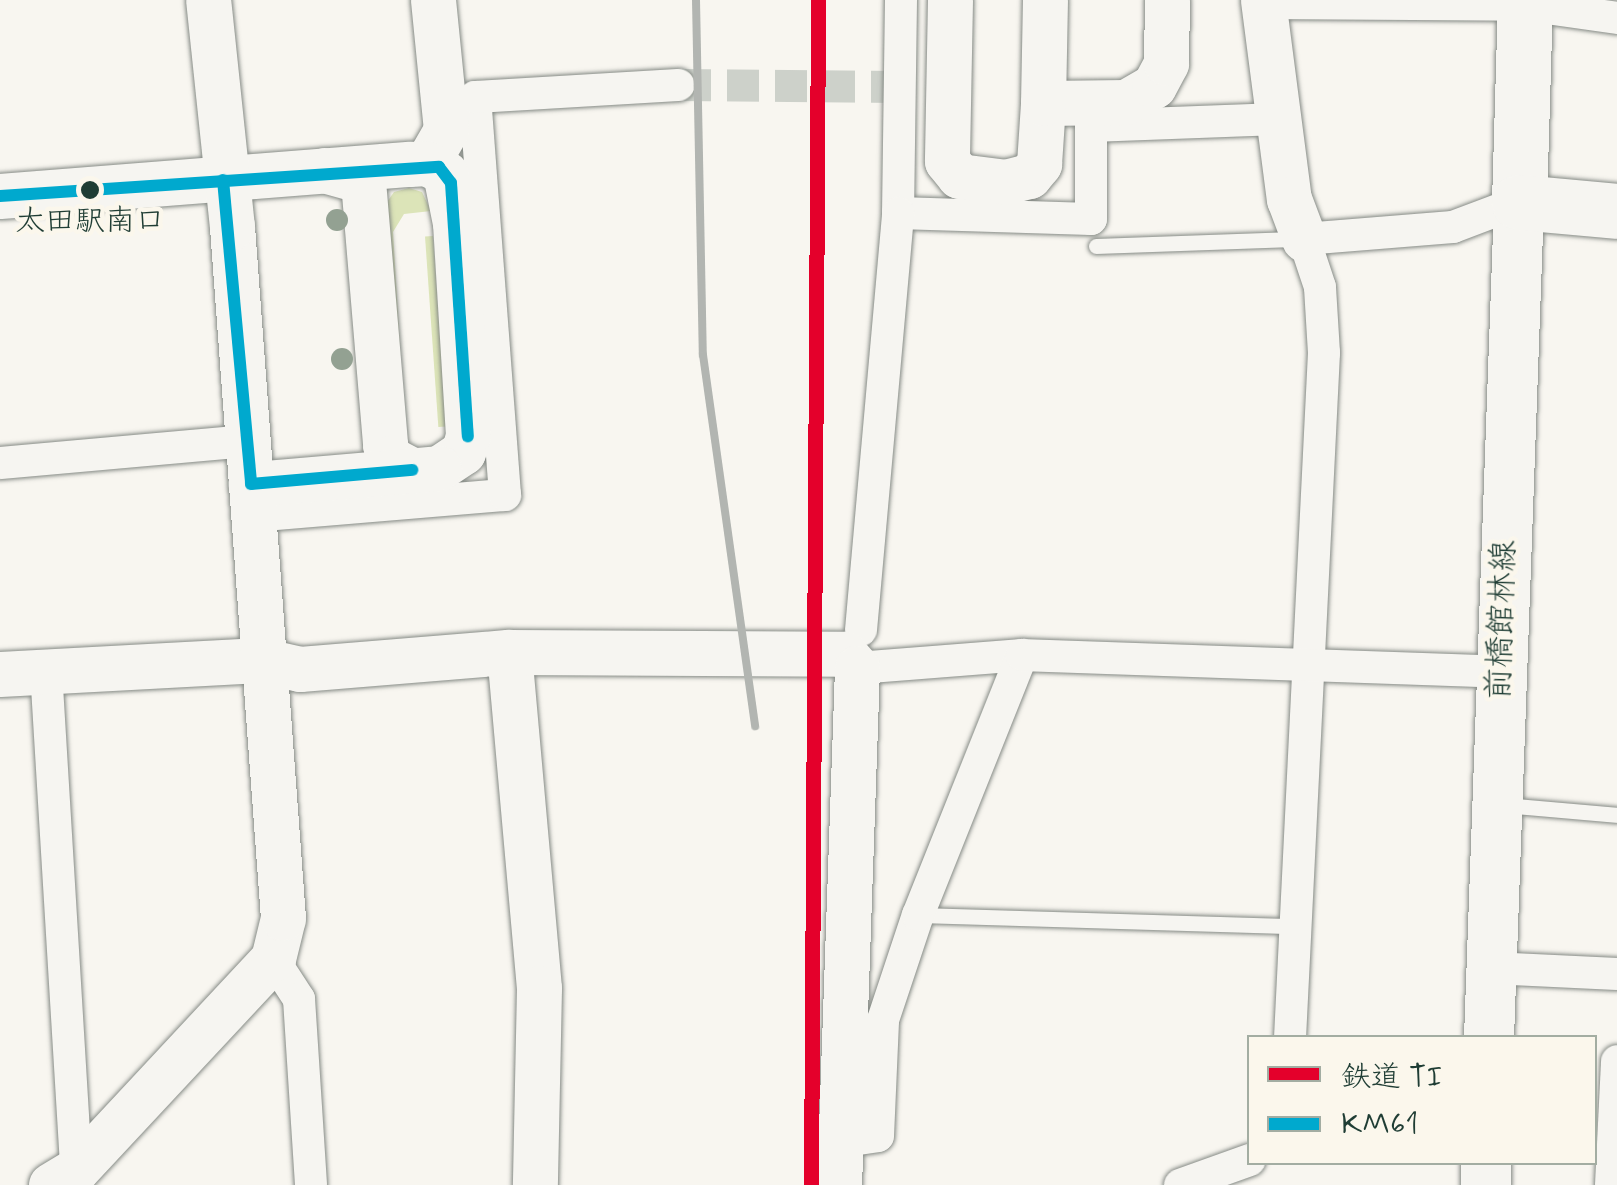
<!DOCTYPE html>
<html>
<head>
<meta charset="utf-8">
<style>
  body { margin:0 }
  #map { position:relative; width:1617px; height:1185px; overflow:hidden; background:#f8f6f0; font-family:Mynerve,"Klee One",sans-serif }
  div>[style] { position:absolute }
  .green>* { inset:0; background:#dce4b8; transform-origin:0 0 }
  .street-tunnel>* { height:32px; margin-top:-16px; transform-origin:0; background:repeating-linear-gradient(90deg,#cdd1ca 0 32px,transparent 0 48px) }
  .roads { filter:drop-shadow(0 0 2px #868b86) drop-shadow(0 0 2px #868b86) }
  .lane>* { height:15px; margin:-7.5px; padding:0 7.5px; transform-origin:7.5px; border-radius:7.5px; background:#f6f5f1 }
  .street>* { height:32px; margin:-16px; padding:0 16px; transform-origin:16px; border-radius:16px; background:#f6f5f1 }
  .secondary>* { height:45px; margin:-22.5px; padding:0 22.5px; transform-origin:22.5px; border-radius:22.5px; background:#f6f5f1 }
  .primary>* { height:50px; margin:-25px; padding:0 25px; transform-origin:25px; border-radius:25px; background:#f6f5f1 }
  .highway>* { height:55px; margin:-27.5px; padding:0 27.5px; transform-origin:27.5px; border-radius:27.5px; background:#f6f5f1 }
  .rail>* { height:8px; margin:-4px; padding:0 4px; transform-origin:4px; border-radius:4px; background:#b2b5b1 }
  .bus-1>* { height:12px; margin:-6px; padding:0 6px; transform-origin:6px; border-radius:6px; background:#00a9ce }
  .rail-1>* { height:15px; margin:-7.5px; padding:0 7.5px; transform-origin:7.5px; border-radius:7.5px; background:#e4002b }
  .trees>* { width:22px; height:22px; margin:-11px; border-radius:50%; background:#93a192 }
  .dots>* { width:28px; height:28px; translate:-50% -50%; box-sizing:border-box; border:5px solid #fbf7ec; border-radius:50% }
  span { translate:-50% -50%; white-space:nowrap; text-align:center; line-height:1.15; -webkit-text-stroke:9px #fbf7ec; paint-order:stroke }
  .bus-label { font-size:30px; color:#1f3d34 }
  .street-label { font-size:32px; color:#1f3d34 }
  .legend { position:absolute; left:1247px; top:1035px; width:350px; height:130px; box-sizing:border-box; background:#fbf7ec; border:2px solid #a3ada2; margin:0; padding:12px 18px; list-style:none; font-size:30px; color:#1f3d34 }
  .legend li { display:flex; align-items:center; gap:20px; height:50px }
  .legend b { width:50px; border:2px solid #a3ada2 }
</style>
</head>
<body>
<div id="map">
  <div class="green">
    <div style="clip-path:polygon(409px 188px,422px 192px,431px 211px,404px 214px,393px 232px,405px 430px,385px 205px,394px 192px)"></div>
    <div style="left:433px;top:236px;width:191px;height:8px;rotate:86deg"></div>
  </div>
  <div class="street-tunnel">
    <div style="left:679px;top:85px;width:221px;rotate:0.5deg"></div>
  </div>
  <div class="roads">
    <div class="lane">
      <div style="left:1096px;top:246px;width:204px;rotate:-2deg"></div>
      <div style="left:1503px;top:805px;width:114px;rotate:5deg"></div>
      <div style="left:918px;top:915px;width:378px;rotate:1.7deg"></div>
    </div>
    <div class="street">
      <div style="left:901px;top:0;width:213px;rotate:90.8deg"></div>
      <div style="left:898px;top:213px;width:193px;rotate:1.8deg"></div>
      <div style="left:1091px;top:219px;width:93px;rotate:-90deg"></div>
      <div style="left:1091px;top:126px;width:188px;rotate:-2.1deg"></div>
      <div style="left:1264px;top:3px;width:261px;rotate:0.4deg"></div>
      <div style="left:1525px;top:5px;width:93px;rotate:8deg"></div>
      <div style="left:0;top:463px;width:249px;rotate:-5.1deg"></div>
      <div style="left:253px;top:516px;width:253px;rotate:-4.8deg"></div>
      <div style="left:505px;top:495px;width:399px;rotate:-94.3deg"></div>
      <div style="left:475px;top:97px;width:204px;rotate:-3.4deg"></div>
      <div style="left:861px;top:630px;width:419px;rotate:-84.9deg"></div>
      <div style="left:857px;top:668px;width:166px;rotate:-4.5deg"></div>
      <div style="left:46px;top:670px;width:512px;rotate:86.53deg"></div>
      <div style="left:273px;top:959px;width:48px;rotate:57deg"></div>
      <div style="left:299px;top:999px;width:186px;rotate:86.3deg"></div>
      <div style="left:1491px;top:968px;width:126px;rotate:2.7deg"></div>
      <div style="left:1290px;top:1038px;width:686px;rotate:-87.16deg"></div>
      <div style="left:1324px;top:353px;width:66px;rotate:-93.5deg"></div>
      <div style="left:1320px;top:287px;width:51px;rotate:-108.4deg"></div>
      <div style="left:1304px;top:239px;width:149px;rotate:-4.6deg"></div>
      <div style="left:1453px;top:227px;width:71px;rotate:-20.7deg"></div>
      <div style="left:838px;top:1142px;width:40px;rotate:-8.5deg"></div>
      <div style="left:878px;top:1136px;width:116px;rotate:-87.5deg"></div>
      <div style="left:883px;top:1020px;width:111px;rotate:-71.6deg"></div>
      <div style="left:918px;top:915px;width:280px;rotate:-68.2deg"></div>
      <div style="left:1022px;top:655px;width:478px;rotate:2deg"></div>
      <div style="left:1180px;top:1185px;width:74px;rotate:-19.7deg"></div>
      <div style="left:1611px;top:1185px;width:124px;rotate:-87.2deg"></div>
    </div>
    <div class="secondary">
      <div style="left:950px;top:0;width:161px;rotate:91.1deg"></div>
      <div style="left:947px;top:161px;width:19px;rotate:51deg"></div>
      <div style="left:959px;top:176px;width:46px;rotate:7.4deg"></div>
      <div style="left:1005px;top:182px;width:25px;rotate:-14deg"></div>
      <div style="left:1029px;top:176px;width:16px;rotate:-50deg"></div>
      <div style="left:1039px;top:164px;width:61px;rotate:-86.2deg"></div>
      <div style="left:1043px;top:103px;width:83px;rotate:-0.7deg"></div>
      <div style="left:1126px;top:102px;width:32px;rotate:-30deg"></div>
      <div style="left:1154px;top:86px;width:26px;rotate:-62deg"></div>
      <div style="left:1166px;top:63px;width:63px;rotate:-89.1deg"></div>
      <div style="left:1263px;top:0;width:201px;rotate:82.6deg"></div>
      <div style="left:1289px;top:199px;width:43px;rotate:69.4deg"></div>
      <div style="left:1043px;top:103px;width:103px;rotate:-88.9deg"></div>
      <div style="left:427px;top:163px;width:38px;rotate:-60deg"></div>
      <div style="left:446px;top:130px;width:131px;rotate:-95.7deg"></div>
      <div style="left:324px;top:170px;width:41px;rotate:15.8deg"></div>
      <div style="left:363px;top:181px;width:265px;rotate:85.2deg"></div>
      <div style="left:385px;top:445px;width:14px;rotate:73deg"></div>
      <div style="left:389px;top:458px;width:26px;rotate:28deg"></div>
      <div style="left:0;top:196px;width:411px;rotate:-4.5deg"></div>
      <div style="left:410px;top:164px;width:17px;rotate:-3deg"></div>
      <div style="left:427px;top:163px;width:21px;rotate:29deg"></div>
      <div style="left:445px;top:173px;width:51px;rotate:78.7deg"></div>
      <div style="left:455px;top:223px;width:213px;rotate:86.5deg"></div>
      <div style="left:468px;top:436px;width:17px;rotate:107deg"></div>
      <div style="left:463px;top:452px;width:29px;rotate:146deg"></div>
      <div style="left:439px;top:468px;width:189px;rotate:175.1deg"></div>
      <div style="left:509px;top:652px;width:337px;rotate:84.9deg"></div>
      <div style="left:539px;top:988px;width:197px;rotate:91.2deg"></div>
      <div style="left:0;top:674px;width:260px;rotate:-3.1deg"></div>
      <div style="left:260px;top:660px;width:41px;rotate:12.7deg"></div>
      <div style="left:300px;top:669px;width:210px;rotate:-4.7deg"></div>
      <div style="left:509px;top:652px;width:336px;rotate:0.3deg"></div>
      <div style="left:845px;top:654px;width:18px;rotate:49deg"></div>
      <div style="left:857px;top:668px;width:517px;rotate:91.99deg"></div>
      <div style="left:51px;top:1185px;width:29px;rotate:-31deg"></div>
      <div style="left:76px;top:1170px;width:289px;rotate:-47deg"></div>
      <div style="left:273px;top:959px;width:42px;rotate:-76.3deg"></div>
      <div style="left:283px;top:918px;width:693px;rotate:-94.22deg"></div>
      <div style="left:232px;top:227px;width:228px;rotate:-96deg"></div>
    </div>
    <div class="primary">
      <div style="left:1489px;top:1038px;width:837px;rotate:-87.94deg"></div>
      <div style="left:1486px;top:1185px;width:23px;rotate:-90deg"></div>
    </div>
    <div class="highway">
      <div style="left:1525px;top:0;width:202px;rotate:91.7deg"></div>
      <div style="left:1519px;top:202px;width:98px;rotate:5.2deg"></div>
    </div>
  </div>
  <div class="rail">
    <div style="left:696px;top:0;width:355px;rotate:88.9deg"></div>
    <div style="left:703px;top:355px;width:375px;rotate:82deg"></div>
  </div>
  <div class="bus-1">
    <div style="left:223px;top:180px;width:305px;rotate:84.7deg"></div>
    <div style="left:251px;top:484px;width:162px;rotate:-5deg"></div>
    <div style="left:0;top:196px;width:440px;rotate:-3.8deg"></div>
    <div style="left:439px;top:167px;width:20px;rotate:53deg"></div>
    <div style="left:451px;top:183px;width:254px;rotate:86.2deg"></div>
  </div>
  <div class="rail-1">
    <div style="left:811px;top:1185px;width:1185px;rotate:-89.66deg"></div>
  </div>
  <div class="trees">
    <div style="left:337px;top:220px"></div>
    <div style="left:342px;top:359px"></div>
  </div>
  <div class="dots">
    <div style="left:90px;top:190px;background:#1f3d34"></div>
  </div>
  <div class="bus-label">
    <span style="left:90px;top:222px">太田駅南口</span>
  </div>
  <div class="street-label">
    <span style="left:1502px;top:620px;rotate:-88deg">前橋館林線</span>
  </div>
  <ul class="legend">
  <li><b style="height:12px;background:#e4002b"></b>鉄道 TI</li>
  <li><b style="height:12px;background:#00a9ce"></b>KM61</li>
  </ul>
</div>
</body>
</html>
